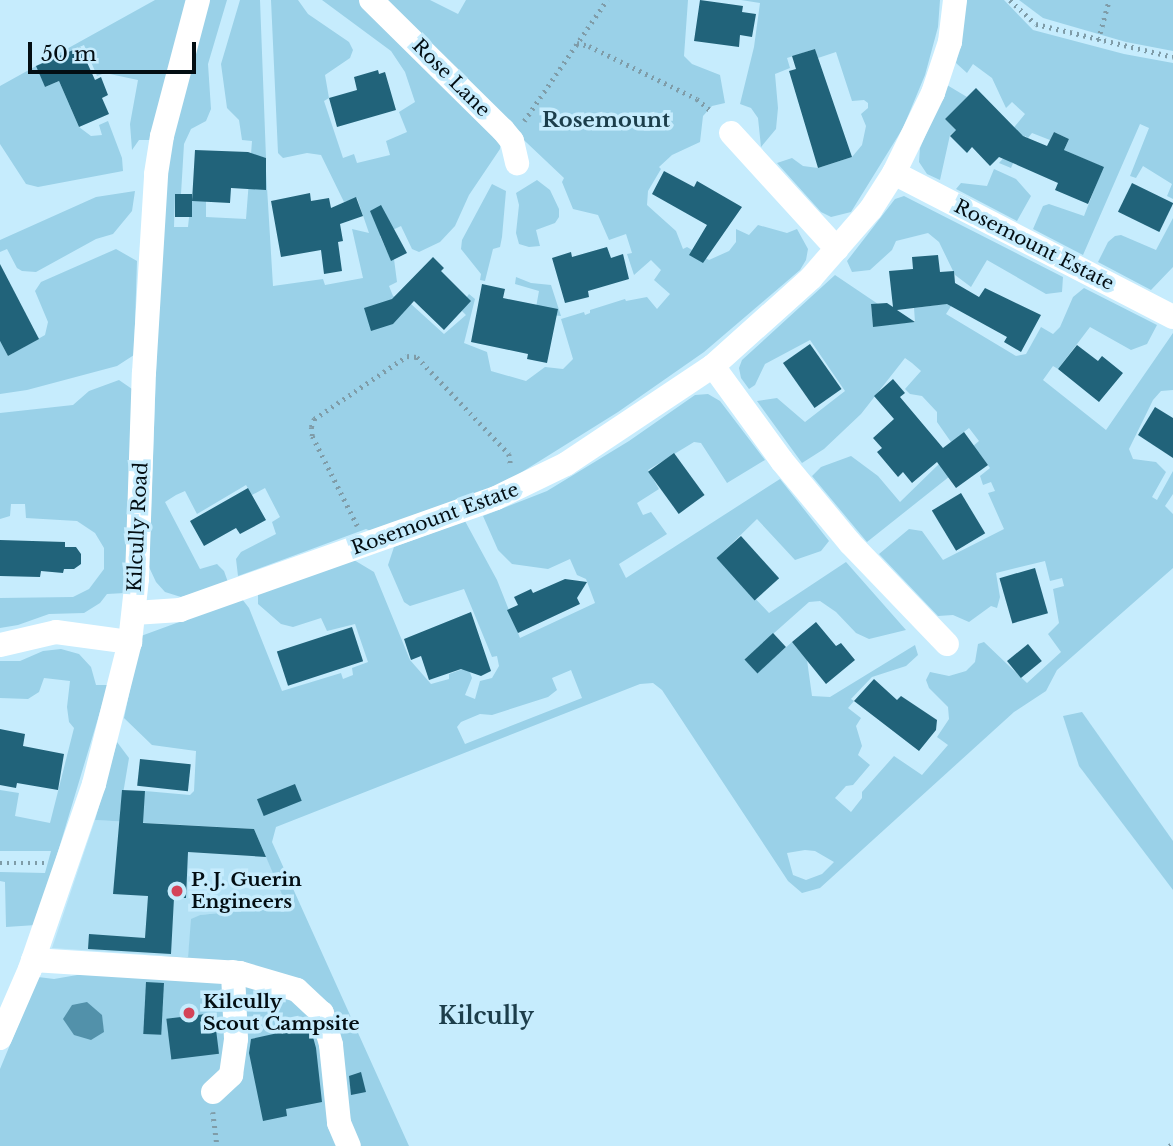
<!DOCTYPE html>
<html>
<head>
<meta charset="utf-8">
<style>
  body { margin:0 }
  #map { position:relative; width:1173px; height:1146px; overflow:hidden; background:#c6ecfd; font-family:"Libre Baskerville",serif }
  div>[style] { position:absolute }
  .built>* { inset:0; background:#b3e1f5 }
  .green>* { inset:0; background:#9ad1e8 }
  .water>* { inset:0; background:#5291aa }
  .building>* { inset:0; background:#21637a; transform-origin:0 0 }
  .path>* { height:4.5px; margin-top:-2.25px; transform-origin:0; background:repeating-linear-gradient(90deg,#7f9ca8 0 2px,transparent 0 7px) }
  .minor>* { height:24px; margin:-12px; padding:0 12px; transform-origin:12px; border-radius:12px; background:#fff }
  .dots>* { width:19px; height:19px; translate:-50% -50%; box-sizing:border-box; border:4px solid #c6ecfd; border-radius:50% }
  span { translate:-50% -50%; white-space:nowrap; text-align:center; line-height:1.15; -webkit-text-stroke:7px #c6ecfd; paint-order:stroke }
  .street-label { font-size:19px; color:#030e13 }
  .poi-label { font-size:19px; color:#030e13; font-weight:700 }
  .left { translate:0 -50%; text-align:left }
  .neighbourhood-label { font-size:21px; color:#1c3e4b; font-weight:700 }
  .quarter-label { font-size:23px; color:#1c3e4b; font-weight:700 }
  .scale { position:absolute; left:28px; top:42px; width:168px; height:32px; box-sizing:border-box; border:4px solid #030e13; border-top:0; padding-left:9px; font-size:21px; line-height:24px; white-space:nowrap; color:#030e13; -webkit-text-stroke:5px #c6ecfd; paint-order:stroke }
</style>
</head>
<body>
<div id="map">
  <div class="built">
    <div style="clip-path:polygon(95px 820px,254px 829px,288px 906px,200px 915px,192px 919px,188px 957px,52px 948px)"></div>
  </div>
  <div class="green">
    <div style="clip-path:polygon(155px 0,189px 0,150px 140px,139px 140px,132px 150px,130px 124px,138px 80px,105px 73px,97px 76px,84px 45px,37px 66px,45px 87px,59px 81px,79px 127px,91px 136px,102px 135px,99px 125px,108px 121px,122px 158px,123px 171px,38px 187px,26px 184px,0 144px,0 86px)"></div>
    <div style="clip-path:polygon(207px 0,227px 0,208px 64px,211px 109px,206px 121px,191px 129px,184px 144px,181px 194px,175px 194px,174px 227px,188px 227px,191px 198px,206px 199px,206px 217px,246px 219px,252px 141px,242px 140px,239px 120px,227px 108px,221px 64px,240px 0,260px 0,266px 158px,259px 156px,259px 167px,266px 171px,273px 286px,323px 279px,325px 285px,363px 278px,352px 229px,369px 233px,357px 198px,344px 202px,321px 155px,307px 153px,283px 158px,278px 153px,271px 0,298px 0,308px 14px,349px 42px,353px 50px,350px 58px,325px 75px,329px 98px,324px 101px,343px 158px,354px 154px,357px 163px,390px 155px,386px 141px,407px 132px,399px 112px,415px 102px,405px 72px,391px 51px,322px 0,364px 0,501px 134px,500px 149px,469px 195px,455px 226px,440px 242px,419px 252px,412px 249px,401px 226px,380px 236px,391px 260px,394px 259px,397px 282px,389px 286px,393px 296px,411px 304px,444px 334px,466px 315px,459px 308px,469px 294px,475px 299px,464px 343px,487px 352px,491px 371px,526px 381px,545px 367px,563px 369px,573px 359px,561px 319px,584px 312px,585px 315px,590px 313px,590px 310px,625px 299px,626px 301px,647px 297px,657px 309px,670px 294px,654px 280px,661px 270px,651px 260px,634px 275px,627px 254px,632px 253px,626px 234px,609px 240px,598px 215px,573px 209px,562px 182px,564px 178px,376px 0,430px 0,458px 14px,466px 0,688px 0,684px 56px,692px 64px,720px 75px,725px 103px,712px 106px,703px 116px,700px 142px,672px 155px,659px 167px,661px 169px,648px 191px,647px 205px,676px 231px,683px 249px,687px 247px,709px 260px,729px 251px,736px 242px,736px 229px,749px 235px,758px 225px,787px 233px,797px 229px,808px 249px,806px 260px,800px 270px,704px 352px,618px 412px,503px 484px,373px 532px,366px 529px,238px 576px,236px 559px,241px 552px,276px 534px,272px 522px,280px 517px,265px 488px,252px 495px,246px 485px,197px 514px,185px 491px,176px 495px,165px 502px,200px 569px,217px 564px,224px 571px,229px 585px,181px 597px,165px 592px,156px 582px,149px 567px,163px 178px)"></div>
    <div style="clip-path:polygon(741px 0,940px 0,938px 27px,925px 75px,903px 128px,851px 212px,831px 217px,821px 212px,777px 163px,792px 158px,803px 166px,818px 168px,852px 157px,862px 145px,866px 126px,861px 114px,868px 108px,868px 103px,864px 100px,852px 101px,836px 52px,818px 58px,815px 49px,787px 58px,790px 68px,775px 74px,778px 108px,776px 129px,761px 147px,758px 118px,751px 108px,740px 104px,754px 47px,760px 3px)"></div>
    <div style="clip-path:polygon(967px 0,1004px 0,1033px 30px,1124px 54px,1173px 63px,1173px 199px,1167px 196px,1172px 184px,1143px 166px,1136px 178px,1130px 176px,1149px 128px,1140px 124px,1083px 255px,1033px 229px,1043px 206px,1049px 204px,1084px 216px,1103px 167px,1064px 150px,1069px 139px,1054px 132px,1050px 140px,1032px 133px,1028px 138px,1025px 136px,1011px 168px,999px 163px,1019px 141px,1011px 131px,1025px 114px,1012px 102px,1006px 108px,992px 78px,973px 64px,967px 73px,956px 63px)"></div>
    <div style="clip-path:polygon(1019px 0,1173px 0,1173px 51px,1126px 42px,1043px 18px)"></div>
    <div style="clip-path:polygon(947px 85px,967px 97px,945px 119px,956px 130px,950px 135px,940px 180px,927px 174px,919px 162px,920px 148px)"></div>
    <div style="clip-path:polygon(994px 169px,1016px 179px,1031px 196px,1017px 221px,956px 189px,961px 183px,987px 186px)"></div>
    <div style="clip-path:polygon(537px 180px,550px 190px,559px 209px,559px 217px,555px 223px,536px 230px,540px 246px,529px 247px,519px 244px,516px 233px,519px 205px,516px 193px)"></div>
    <div style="clip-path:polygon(492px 184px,506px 191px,502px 237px,500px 247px,493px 249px,485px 281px,480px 280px,481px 274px,461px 249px,462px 240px)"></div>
    <div style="clip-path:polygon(135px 191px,132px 211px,113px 234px,96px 239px,36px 272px,22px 271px,17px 268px,7px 249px,0 252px,0 240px,96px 197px)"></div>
    <div style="clip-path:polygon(904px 196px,1063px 277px,1062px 292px,1046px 294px,987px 260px,971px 287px,955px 275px,939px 242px,928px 233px,896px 241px,892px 250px,870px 270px,852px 272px,847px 261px,895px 199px)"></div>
    <div style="clip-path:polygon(1173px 218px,1173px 267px,1151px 290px,1098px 262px,1108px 242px,1115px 236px,1121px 235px,1156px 250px)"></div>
    <div style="clip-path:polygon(116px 249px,137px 261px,134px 355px,117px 366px,27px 390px,0 394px,0 341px,8px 356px,45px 335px,48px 322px,35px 291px,41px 282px)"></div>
    <div style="clip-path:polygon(evenodd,835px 275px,878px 304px,871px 305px,873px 326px,915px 322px,914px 308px,953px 303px,946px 314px,1016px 356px,1026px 354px,1041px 327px,1053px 334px,1060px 327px,1073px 297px,1084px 288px,1157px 325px,1147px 344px,1131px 350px,1090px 327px,1058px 369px,1053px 366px,1043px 380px,1106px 430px,1173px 333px,1173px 390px,1161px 391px,1153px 400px,1129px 449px,1133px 459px,1156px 462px,1166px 472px,1152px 497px,1157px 500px,1173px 471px,1173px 494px,1165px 506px,1173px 514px,1173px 568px,1057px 670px,1046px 691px,1014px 712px,820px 888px,802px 893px,788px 881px,662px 690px,653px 683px,640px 684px,276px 827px,272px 842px,409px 1146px,0 1146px,0 1069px,38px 977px,54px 979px,83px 974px,136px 955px,188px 957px,191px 919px,200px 915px,287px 906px,254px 829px,95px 820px,117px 742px,129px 758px,120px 812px,145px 791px,190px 795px,194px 791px,196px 751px,152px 745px,124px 718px,141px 636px,242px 599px,249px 608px,282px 691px,341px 673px,343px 679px,353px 675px,352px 668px,368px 662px,355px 624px,327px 631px,321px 618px,293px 627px,281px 624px,258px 604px,258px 594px,354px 560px,374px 572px,410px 660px,431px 684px,449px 679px,449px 674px,468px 667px,472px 678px,465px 695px,475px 699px,480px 681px,492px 678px,499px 666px,497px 656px,492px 657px,464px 589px,410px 606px,404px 602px,388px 565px,394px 547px,465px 521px,497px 580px,520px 638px,595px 603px,586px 579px,577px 575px,570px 559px,548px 569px,512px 564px,498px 550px,483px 516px,547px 491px,629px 441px,695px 395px,708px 394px,720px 401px,765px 460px,727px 483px,701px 443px,694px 442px,648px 470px,659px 489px,637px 503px,643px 515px,651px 512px,667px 534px,619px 564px,626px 578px,780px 479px,829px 541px,821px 551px,795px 560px,757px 519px,717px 558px,769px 613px,846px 562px,906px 630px,869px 639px,856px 633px,836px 612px,820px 601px,809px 602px,745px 659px,757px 673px,792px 642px,807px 660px,812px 696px,830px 697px,915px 645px,918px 655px,906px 666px,872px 677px,851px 699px,854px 701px,848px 708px,861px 718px,856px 726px,862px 746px,858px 755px,870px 765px,853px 785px,846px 786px,835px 798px,851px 812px,862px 798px,862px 792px,894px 756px,922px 775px,948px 745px,937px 737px,949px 719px,948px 707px,929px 688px,926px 680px,930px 672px,949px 676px,966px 671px,975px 662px,978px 644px,984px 642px,1027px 683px,1061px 652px,1048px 634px,1059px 623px,1053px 589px,1064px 586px,1062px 578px,1050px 581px,1045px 561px,996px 573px,1000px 597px,997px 608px,991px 606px,969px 622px,953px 615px,938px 616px,879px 554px,909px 529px,922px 531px,943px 560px,1004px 529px,988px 493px,995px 491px,991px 482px,983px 485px,980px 476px,990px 468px,979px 453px,867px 542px,812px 476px,821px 467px,851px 456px,878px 476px,900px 502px,940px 463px,946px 469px,979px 441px,969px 428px,951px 442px,937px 422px,937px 412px,922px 396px,910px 394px,905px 389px,921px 371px,912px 363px,905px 358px,861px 414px,824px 449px,802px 463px,757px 401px,777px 398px,805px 422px,845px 391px,810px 340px,765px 364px,755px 385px,749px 389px,741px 378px,739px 368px,742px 360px,835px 275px,571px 670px,582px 698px,465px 744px,457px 727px,461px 722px,480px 714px,492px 715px,548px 697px,557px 690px,552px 678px,571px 670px,835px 275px,805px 850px,815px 851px,834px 862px,822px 874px,806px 880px,793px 875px,787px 853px,805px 850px)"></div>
    <div style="clip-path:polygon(516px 277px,531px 283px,551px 285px,561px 316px,535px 313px,539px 291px,515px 284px)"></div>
    <div style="clip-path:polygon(119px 380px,132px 389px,125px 593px,107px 594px,100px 603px,84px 613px,49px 614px,18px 625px,0 628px,0 598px,73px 597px,89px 589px,104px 569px,104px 548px,95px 533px,77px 521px,26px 518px,25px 504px,11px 504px,10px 516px,0 519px,0 413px,73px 405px,89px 391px)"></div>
    <div style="clip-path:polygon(61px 649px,79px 654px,91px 667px,96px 685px,108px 685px,36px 925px,6px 927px,5px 882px,0 881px,0 872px,45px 873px,51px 851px,0 851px,0 790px,19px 793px,15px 816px,50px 823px,74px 728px,69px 722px,67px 707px,70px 681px,44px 678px,39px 692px,28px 699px,0 698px,0 661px,20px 661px,43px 651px)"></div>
    <div style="clip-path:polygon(1082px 712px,1173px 841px,1173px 890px,1079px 766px,1063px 716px)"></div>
  </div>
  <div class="water">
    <div style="clip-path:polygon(87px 1002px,102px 1015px,104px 1032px,91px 1040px,74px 1035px,63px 1019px,72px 1005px)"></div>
  </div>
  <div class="building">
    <div style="clip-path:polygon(700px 0,743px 6px,742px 12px,756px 14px,752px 37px,740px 35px,739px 47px,694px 41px)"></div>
    <div style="clip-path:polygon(80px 47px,95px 80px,101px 77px,108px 95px,102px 98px,109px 114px,79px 127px,59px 81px,45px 87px,36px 66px)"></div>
    <div style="clip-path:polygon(815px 49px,852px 157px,818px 168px,789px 71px,796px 69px,792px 56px)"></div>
    <div style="clip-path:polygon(378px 70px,379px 74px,385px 72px,396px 110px,337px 127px,329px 98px,357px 90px,354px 77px)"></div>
    <div style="clip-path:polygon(976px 88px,1023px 136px,1047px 146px,1054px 132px,1069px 139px,1064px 150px,1104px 167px,1088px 204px,1055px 190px,1058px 183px,999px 157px,990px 166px,972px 147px,967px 153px,950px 136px,956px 130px,945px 119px)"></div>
    <div style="clip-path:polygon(195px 150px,248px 152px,266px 158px,266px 190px,231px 188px,230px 203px,192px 201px)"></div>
    <div style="clip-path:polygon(664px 171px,694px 187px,697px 181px,742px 207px,703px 263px,689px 255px,707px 225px,652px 194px)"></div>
    <div style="left:1132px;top:183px;width:46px;height:32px;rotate:26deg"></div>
    <div style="clip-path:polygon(310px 193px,311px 201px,329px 198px,331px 208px,356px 197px,363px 216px,340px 224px,343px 241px,338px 242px,342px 271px,324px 274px,321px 250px,281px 257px,271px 201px)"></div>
    <div style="left:175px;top:194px;width:17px;height:23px"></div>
    <div style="clip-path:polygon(381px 205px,407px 253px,391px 261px,370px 211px)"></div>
    <div style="clip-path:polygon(607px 247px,611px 258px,623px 254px,629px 279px,588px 291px,589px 297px,565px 303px,552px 258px,571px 252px,572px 257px)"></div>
    <div style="clip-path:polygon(938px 255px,940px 272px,954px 271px,955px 283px,979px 297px,985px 288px,1041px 315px,1021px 352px,1004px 342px,1007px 337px,947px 304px,897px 310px,915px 322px,873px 327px,871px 304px,887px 303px,893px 307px,889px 271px,913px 269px,912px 257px)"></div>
    <div style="clip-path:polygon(433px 257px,444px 268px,441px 271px,471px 301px,444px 330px,414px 301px,393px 324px,371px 331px,364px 308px,392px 299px)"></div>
    <div style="clip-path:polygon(0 264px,39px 339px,8px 356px,0 341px)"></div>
    <div style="clip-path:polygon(482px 284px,505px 289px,503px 298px,558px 309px,547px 363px,527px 359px,528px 354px,471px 342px)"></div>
    <div style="left:810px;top:344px;width:55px;height:33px;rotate:55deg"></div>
    <div style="clip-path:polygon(1077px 345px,1098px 361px,1102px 356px,1123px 373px,1099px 402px,1058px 369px)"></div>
    <div style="clip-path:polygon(893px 379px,905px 393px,900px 397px,943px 448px,964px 432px,988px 465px,956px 488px,937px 462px,912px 483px,903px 472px,898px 477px,877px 452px,882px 448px,873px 438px,894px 419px,874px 396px)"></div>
    <div style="clip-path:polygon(1155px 407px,1173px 418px,1173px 458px,1138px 435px)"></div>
    <div style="left:674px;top:453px;width:52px;height:32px;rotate:54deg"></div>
    <div style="clip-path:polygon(248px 488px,266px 520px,240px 534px,236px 528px,204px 546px,190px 521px)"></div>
    <div style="left:961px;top:493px;width:47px;height:34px;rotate:59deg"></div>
    <div style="left:741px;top:536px;width:57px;height:33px;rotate:48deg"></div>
    <div style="clip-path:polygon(0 540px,65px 542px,65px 547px,76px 547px,81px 554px,81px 564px,74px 569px,64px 569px,63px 573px,41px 571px,40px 577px,0 576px)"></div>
    <div style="left:1035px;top:568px;width:47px;height:37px;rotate:74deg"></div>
    <div style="clip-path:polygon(565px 579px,587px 582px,577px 598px,580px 604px,518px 633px,507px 610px,518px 605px,514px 597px,531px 589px,533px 593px)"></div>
    <div style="clip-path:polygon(471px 612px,491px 671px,481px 676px,461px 669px,429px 680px,421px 656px,411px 660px,404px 639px)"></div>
    <div style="clip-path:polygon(816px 622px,836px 646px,841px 643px,855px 660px,826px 684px,792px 642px)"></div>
    <div style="left:352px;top:627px;width:36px;height:79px;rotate:72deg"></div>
    <div style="left:773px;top:633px;width:19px;height:39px;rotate:47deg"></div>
    <div style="left:1028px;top:644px;width:22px;height:27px;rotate:51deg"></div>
    <div style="clip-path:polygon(874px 679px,897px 700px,901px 696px,937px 720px,936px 730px,919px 751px,854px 701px)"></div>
    <div style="clip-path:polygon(0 729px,25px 734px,23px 746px,64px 754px,58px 790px,17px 783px,16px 788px,0 785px)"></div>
    <div style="left:140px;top:759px;width:51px;height:27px;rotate:6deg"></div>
    <div style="left:295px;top:784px;width:18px;height:41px;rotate:68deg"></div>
    <div style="clip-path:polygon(122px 790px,145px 791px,143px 823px,254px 829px,266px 857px,188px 852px,186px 898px,174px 898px,171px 954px,88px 949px,89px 934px,145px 938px,148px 896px,113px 894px)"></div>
    <div style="left:146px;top:982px;width:18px;height:52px;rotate:3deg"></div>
    <div style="left:214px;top:1013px;width:41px;height:48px;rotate:83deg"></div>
    <div style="clip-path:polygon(310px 1026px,316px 1048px,322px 1102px,286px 1109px,287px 1116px,263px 1121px,249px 1053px,251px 1039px)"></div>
    <div style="clip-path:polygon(361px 1072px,366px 1092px,351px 1095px,349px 1076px)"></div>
  </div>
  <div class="path">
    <div style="left:1010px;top:0;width:35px;rotate:43deg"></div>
    <div style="left:1036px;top:24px;width:141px;rotate:13.5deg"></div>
    <div style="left:1098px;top:40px;width:41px;rotate:-74.6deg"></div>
    <div style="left:577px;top:43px;width:12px;rotate:14deg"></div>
    <div style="left:589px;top:46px;width:120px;rotate:26.1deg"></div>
    <div style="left:697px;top:99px;width:17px;rotate:40deg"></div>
    <div style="left:524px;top:121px;width:147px;rotate:-55.6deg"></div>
    <div style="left:357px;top:526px;width:101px;rotate:-116.6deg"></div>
    <div style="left:312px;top:436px;width:9px;rotate:-96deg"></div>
    <div style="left:311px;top:427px;width:9px;rotate:-69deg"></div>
    <div style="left:314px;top:419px;width:112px;rotate:-34.1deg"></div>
    <div style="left:407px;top:356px;width:10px;rotate:6deg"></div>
    <div style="left:417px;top:357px;width:134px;rotate:46.5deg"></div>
    <div style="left:509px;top:454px;width:12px;rotate:81deg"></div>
    <div style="left:0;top:863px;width:45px"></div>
    <div style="left:213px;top:1112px;width:34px;rotate:83deg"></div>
    <div style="left:1169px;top:1146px;width:4px;rotate:-27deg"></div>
  </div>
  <div class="minor">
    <div style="left:371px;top:0;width:185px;rotate:44.6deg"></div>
    <div style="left:503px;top:130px;width:14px;rotate:51deg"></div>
    <div style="left:512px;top:141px;width:23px;rotate:77deg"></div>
    <div style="left:731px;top:133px;width:157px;rotate:47.6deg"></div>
    <div style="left:894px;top:173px;width:314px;rotate:27.3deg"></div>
    <div style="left:713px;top:366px;width:117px;rotate:54deg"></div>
    <div style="left:782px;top:461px;width:107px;rotate:50.3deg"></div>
    <div style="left:850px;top:543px;width:140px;rotate:46.2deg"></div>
    <div style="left:134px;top:613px;width:46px;rotate:-3.7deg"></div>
    <div style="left:180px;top:610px;width:335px;rotate:-19.5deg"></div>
    <div style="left:496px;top:498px;width:78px;rotate:-25.9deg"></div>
    <div style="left:566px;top:464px;width:177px;rotate:-33.7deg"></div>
    <div style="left:713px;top:366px;width:132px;rotate:-41.9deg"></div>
    <div style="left:811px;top:278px;width:91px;rotate:-49deg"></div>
    <div style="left:871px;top:209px;width:43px;rotate:-57.4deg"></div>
    <div style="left:894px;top:173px;width:89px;rotate:-64deg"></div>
    <div style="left:933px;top:93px;width:54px;rotate:-71.6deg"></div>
    <div style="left:950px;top:42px;width:42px;rotate:-83.2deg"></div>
    <div style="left:0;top:645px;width:57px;rotate:-13.1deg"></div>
    <div style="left:56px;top:632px;width:75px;rotate:7.7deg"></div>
    <div style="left:33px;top:960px;width:207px;rotate:3.6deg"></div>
    <div style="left:240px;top:973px;width:59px;rotate:16.6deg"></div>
    <div style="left:297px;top:990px;width:34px;rotate:43deg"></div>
    <div style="left:322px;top:1013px;width:33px;rotate:74deg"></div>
    <div style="left:331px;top:1045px;width:78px;rotate:84.1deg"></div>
    <div style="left:339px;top:1123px;width:25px;rotate:67deg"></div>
    <div style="left:0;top:1038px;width:75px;rotate:-66.5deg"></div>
    <div style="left:30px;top:969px;width:196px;rotate:-70.9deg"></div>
    <div style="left:94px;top:784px;width:146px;rotate:-75.8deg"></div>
    <div style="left:130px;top:642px;width:63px;rotate:-83.7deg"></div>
    <div style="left:137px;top:579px;width:206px;rotate:-88.1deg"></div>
    <div style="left:144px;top:373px;width:199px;rotate:-86.5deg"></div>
    <div style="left:156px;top:174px;width:38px;rotate:-81deg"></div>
    <div style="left:162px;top:136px;width:141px;rotate:-75.2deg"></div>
    <div style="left:213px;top:1092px;width:25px;rotate:-43deg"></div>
    <div style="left:231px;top:1075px;width:36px;rotate:-82deg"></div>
    <div style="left:236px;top:1039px;width:67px;rotate:-92.6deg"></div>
  </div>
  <div class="dots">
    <div style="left:177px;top:891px;background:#d44459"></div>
    <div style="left:189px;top:1013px;background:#d44459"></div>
  </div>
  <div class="street-label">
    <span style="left:451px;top:78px;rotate:45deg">Rose Lane</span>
    <span style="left:1034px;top:245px;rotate:27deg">Rosemount Estate</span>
    <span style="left:435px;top:519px;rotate:-20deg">Rosemount Estate</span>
    <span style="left:138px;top:527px;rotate:-87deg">Kilcully Road</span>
  </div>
  <div class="poi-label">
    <span class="left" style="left:191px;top:891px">P. J. Guerin<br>Engineers</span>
    <span class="left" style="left:203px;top:1013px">Kilcully<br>Scout Campsite</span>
  </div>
  <div class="neighbourhood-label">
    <span style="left:606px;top:120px">Rosemount</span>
  </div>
  <div class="quarter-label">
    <span style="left:486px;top:1016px">Kilcully</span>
  </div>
  <div class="scale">50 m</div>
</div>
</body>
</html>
